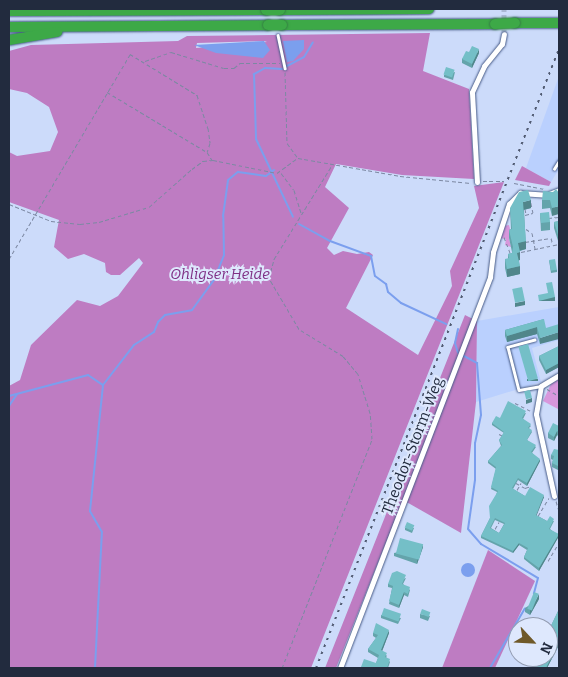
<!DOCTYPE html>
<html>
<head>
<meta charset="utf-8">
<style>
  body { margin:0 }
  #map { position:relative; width:568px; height:677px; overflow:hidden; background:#ccdbfa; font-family:Bitter,serif }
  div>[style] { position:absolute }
  .built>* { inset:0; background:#bad0fe }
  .green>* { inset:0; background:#d897dc }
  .forest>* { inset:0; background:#be7cc2 }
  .water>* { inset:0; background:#7b9fee }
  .round { border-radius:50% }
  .stream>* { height:2px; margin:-1px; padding:0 1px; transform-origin:1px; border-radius:1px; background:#7b9fee }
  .minor-tunnel>* { height:5px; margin-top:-2.5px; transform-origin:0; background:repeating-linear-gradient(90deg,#aab8d4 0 5px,transparent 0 7.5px) }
  .path>* { height:1px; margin-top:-0.5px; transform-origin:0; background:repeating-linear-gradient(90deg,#7c88a2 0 4px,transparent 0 6.5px) }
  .roads { filter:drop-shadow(0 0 1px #475b87) drop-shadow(0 0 1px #475b87) }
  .service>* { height:2.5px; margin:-1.25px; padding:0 1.25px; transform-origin:1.25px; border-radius:1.25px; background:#fff }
  .minor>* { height:5px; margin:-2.5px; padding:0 2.5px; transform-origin:2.5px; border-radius:2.5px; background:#fff }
  .motorway>* { height:10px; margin:-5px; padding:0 5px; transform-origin:5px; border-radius:5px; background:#3da947 }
  .rail>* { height:2px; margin-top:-1px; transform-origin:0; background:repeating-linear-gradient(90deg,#515b72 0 2.5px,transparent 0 7.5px) }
  .bridges { filter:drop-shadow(0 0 1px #347d44) drop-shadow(0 0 1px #347d44) }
  .motorway-bridge>* { height:10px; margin:-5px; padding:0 5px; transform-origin:5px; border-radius:5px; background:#3da947 }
  .wall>* { inset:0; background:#64a4ab }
  .shaded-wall>* { inset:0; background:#51868b; transform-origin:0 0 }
  .building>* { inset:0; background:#74bfc7; transform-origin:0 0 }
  span { translate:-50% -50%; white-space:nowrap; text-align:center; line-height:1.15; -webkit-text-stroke:4px #dee8fd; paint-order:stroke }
  .park-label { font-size:15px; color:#7f3085; font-style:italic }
  .street-label { font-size:15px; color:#222b3e }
  .frame { position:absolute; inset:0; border:10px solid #222b3e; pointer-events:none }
  .north { position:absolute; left:508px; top:617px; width:50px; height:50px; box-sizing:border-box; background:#dee8fd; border:1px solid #939cb1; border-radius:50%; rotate:115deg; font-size:14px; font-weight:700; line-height:20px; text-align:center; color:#222b3e }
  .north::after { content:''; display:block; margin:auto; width:18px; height:22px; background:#6f5929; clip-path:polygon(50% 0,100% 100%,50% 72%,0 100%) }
</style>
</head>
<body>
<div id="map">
  <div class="built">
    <div style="clip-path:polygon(559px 76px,559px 169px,551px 182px,526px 168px)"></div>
    <div style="clip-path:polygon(559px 307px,559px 340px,532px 348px,541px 382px,476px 402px,477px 321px)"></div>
  </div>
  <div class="green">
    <div style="clip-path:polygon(509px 225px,512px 237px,509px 238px,511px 247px,505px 245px,506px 239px,500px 238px,504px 226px)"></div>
    <div style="clip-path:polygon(559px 378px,559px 407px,558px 409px,543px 401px,551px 384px)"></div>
  </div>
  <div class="forest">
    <div style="clip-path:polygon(evenodd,430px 33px,423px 71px,469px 89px,474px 179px,402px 175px,336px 164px,325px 187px,349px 208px,327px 248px,334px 255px,343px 251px,357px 254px,369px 252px,373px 255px,346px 308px,418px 355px,452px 286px,450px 271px,479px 208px,474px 186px,504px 182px,311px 668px,9px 668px,9px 386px,20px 380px,31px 345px,77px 300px,100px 306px,118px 296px,143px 263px,139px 258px,120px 275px,111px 275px,106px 272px,105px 263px,84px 254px,68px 259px,54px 247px,59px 220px,9px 202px,9px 152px,17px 156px,50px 151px,58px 132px,49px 107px,27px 93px,9px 89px,9px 51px,31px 45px,178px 41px,187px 36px,430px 33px,264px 41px,267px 42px,196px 48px,197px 43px,264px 41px)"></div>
    <div style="clip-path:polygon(522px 166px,551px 182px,549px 186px,515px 180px)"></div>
    <div style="clip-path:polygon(465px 315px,477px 321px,476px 402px,461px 533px,403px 500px,336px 668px,325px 668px)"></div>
    <div style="clip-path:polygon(488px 550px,535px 581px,495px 668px,442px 668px)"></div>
  </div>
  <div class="water">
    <div style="clip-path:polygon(304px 40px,304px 49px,293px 61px,287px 62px,283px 41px)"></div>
    <div style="clip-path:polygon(264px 41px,270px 50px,263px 58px,216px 53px,194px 45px)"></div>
    <div class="round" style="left:461px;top:563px;width:14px;height:14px"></div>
  </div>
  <div class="stream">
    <div style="left:287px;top:66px;width:19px;rotate:-28deg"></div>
    <div style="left:304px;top:57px;width:17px;rotate:-59deg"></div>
    <div style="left:282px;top:69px;width:17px;rotate:-177deg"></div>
    <div style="left:265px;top:68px;width:13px;rotate:151deg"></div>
    <div style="left:254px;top:74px;width:65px;rotate:88.2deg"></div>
    <div style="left:256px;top:139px;width:86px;rotate:64.6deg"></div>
    <div style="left:299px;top:224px;width:35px;rotate:29deg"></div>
    <div style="left:330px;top:241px;width:44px;rotate:20.1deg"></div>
    <div style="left:371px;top:256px;width:20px;rotate:79deg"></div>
    <div style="left:375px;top:276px;width:14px;rotate:36deg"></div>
    <div style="left:386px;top:284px;width:8px;rotate:76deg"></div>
    <div style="left:388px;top:292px;width:17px;rotate:40deg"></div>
    <div style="left:401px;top:303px;width:50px;rotate:25deg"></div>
    <div style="left:458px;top:329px;width:14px;rotate:102deg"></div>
    <div style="left:455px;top:343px;width:10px;rotate:73deg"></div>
    <div style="left:464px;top:356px;width:15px;rotate:28deg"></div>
    <div style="left:477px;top:363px;width:52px;rotate:85.6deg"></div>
    <div style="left:481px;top:415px;width:29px;rotate:102deg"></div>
    <div style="left:475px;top:443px;width:37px;rotate:90deg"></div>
    <div style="left:475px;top:480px;width:49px;rotate:98.1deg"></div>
    <div style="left:468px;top:529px;width:20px;rotate:49deg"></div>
    <div style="left:481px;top:544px;width:66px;rotate:30.8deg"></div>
    <div style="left:538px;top:578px;width:16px;rotate:105deg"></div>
    <div style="left:9px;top:396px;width:82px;rotate:-14.9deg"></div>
    <div style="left:88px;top:375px;width:18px;rotate:34deg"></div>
    <div style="left:103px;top:385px;width:51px;rotate:-52.2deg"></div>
    <div style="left:134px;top:345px;width:24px;rotate:-33deg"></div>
    <div style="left:154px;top:332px;width:11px;rotate:-68deg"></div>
    <div style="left:158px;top:322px;width:10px;rotate:-45deg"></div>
    <div style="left:165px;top:315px;width:27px;rotate:-10deg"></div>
    <div style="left:192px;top:310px;width:37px;rotate:-54deg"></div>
    <div style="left:214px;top:280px;width:27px;rotate:-68deg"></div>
    <div style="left:224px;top:255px;width:39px;rotate:-91deg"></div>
    <div style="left:223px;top:216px;width:36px;rotate:-82deg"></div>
    <div style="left:228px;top:180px;width:13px;rotate:-39deg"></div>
    <div style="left:238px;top:172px;width:28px;rotate:8deg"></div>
    <div style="left:266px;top:176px;width:10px;rotate:-37deg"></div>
    <div style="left:9px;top:406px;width:14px;rotate:-56deg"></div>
    <div style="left:95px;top:668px;width:136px;rotate:-87.1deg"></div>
    <div style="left:102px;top:532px;width:24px;rotate:-120deg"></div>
    <div style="left:90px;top:511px;width:127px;rotate:-84.1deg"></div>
    <div style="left:490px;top:668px;width:69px;rotate:-59.7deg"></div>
  </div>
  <div class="minor-tunnel">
    <div style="left:504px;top:34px;width:25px;rotate:-90deg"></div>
  </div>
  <div class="path">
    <div style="left:145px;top:61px;width:28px;rotate:-19deg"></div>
    <div style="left:171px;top:52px;width:55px;rotate:16.8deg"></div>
    <div style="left:224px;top:68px;width:10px"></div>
    <div style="left:234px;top:68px;width:8px;rotate:-40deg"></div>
    <div style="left:240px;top:63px;width:40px"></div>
    <div style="left:285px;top:72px;width:71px;rotate:88.4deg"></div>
    <div style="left:287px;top:143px;width:17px;rotate:54deg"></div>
    <div style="left:107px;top:92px;width:117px;rotate:31deg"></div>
    <div style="left:207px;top:152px;width:9px;rotate:58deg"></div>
    <div style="left:281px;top:173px;width:21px;rotate:53deg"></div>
    <div style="left:294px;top:190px;width:24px;rotate:73deg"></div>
    <div style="left:483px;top:181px;width:21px"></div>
    <div style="left:514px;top:183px;width:31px;rotate:11deg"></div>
    <div style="left:9px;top:204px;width:45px;rotate:22deg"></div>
    <div style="left:51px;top:221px;width:29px;rotate:6deg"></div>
    <div style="left:80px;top:224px;width:19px;rotate:-6deg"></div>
    <div style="left:99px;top:222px;width:52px;rotate:-16.7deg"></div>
    <div style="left:149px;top:207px;width:57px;rotate:-41.5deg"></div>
    <div style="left:192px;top:169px;width:14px;rotate:-36deg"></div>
    <div style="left:203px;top:161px;width:10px;rotate:-6deg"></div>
    <div style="left:213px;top:160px;width:65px;rotate:11.5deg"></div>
    <div style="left:277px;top:173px;width:26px;rotate:-36deg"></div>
    <div style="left:298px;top:158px;width:104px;rotate:10deg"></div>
    <div style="left:400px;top:176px;width:71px;rotate:5.6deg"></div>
    <div style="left:525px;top:209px;width:5px;rotate:79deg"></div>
    <div style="left:525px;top:215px;width:8px;rotate:-14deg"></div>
    <div style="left:533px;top:213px;width:14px;rotate:-102deg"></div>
    <div style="left:548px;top:218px;width:11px;rotate:-5deg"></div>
    <div style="left:526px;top:229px;width:7px;rotate:34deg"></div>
    <div style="left:532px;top:233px;width:16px;rotate:79deg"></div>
    <div style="left:504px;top:237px;width:17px;rotate:69deg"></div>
    <div style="left:525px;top:242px;width:26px;rotate:-9deg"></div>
    <div style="left:551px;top:238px;width:7px;rotate:74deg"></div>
    <div style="left:521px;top:252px;width:39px;rotate:-12deg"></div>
    <div style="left:9px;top:259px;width:238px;rotate:-59.4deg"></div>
    <div style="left:130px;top:54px;width:79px;rotate:31.5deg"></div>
    <div style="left:197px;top:95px;width:35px;rotate:72deg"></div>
    <div style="left:208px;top:128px;width:15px;rotate:82deg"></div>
    <div style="left:210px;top:143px;width:9px;rotate:108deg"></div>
    <div style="left:547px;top:389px;width:14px;rotate:30deg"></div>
    <div style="left:515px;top:403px;width:18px;rotate:27deg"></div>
    <div style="left:499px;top:434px;width:4px;rotate:27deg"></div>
    <div style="left:558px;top:441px;width:1px;rotate:-45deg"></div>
    <div style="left:516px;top:483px;width:10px;rotate:29deg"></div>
    <div style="left:525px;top:488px;width:6px;rotate:-18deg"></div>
    <div style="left:517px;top:490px;width:8px;rotate:-60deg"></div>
    <div style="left:556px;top:501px;width:10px;rotate:73deg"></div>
    <div style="left:538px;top:516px;width:21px;rotate:-59deg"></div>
    <div style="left:495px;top:529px;width:8px;rotate:-60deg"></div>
    <div style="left:548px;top:561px;width:21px;rotate:-59deg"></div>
    <div style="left:282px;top:668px;width:246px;rotate:-68.5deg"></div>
    <div style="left:372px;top:439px;width:26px;rotate:-94deg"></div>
    <div style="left:370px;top:413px;width:41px;rotate:-107.1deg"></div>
    <div style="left:358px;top:374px;width:23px;rotate:-130deg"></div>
    <div style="left:343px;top:356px;width:52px;rotate:-148.5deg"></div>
    <div style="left:299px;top:329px;width:59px;rotate:-120.5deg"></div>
    <div style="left:269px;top:278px;width:20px;rotate:-75deg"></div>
    <div style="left:274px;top:259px;width:110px;rotate:-58.3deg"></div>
  </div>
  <div class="roads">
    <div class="service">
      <div style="left:278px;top:35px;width:34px;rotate:78deg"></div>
      <div style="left:554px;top:169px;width:9px;rotate:-58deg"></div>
      <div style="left:535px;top:340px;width:28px;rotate:165deg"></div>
      <div style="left:508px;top:347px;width:44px;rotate:75.7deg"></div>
      <div style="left:519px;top:390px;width:22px;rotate:-10deg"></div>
    </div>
    <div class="minor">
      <div style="left:477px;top:182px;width:90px;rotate:-93.2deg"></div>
      <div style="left:472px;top:92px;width:29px;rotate:-65deg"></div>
      <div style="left:484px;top:66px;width:28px;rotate:-51deg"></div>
      <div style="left:502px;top:44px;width:10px;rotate:-79deg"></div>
      <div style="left:554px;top:496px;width:84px;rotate:-102.4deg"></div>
      <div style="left:536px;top:414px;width:28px;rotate:-80deg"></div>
      <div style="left:541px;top:386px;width:21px;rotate:-31deg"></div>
      <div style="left:340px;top:668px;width:419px;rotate:-69deg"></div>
      <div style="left:490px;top:277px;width:25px;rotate:-83deg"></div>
      <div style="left:493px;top:252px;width:51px;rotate:-71.6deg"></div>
      <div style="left:509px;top:204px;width:16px;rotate:-45deg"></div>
      <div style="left:520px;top:193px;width:26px;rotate:4deg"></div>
      <div style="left:546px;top:195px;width:14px;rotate:-21deg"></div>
    </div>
    <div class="motorway">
      <div style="left:280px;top:10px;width:149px;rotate:-0.4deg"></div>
      <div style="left:9px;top:11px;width:257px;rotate:-0.2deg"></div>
      <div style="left:515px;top:23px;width:44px"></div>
      <div style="left:282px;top:25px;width:213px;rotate:-0.3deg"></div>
      <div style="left:9px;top:27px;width:259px;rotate:-0.4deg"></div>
      <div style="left:9px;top:40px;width:49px;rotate:-9.5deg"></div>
    </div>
  </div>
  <div class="rail">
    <div style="left:316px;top:668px;width:665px;rotate:-68.57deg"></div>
  </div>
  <div class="bridges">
    <div class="motorway-bridge">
      <div style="left:266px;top:10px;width:14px"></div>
      <div style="left:495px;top:24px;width:20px;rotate:-3deg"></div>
      <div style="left:268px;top:25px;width:14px"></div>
    </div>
  </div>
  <div class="wall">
    <div style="clip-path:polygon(469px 52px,479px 53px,472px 68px,462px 63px,462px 59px)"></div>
    <div style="clip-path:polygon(455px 72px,453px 80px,444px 77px,444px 75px)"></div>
    <div style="clip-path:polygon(559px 193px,552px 216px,550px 208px,542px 209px,542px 200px)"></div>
    <div style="clip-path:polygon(510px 208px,531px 208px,524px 210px,526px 249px,520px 251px,520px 260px,519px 260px,520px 274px,507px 277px,505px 268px,505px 259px,508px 259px,508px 254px,512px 253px,512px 252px,509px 238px,509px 230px,511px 229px)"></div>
    <div style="clip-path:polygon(540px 213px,550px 222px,550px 230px,541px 231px)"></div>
    <div style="clip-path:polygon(559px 221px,559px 244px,554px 228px,554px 222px)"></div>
    <div style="clip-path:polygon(549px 260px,557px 270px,557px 272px,551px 273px)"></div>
    <div style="clip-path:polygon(544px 319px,540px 344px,537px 334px,507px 342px,505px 336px,505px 330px)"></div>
    <div style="clip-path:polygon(559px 346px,559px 367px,546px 374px,539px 360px,539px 356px)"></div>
    <div style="clip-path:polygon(evenodd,526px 413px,523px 419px,531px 426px,529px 428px,532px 432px,527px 440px,536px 447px,532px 453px,540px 461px,527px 486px,518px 480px,513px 489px,525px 496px,544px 497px,536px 515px,547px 521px,554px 521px,550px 529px,559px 536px,539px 571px,524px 559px,524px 557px,527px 550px,519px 545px,513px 553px,481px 538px,481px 536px,490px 518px,497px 492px,491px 489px,496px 469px,488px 463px,488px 461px,501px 446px,499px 440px,504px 433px,492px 425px,492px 423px,500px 418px,526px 413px,495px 520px,504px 524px,499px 533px,491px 528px,495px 520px)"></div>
    <div style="clip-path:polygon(559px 425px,559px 437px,557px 435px,554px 441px,548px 438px,548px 433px)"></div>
    <div style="clip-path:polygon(559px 450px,559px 468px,558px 470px,552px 467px,552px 463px,553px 460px,551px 459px,551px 455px)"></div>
    <div style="clip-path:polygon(405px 528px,414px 528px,412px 533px,405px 530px)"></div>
    <div style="clip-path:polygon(423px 547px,417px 564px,394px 556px,394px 553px)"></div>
    <div style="clip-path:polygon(406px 578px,403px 584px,410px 590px,408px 597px,404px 595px,399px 608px,389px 604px,392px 588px,388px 587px,388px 584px)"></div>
    <div style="clip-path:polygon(539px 599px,530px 615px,525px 612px,525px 608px)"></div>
    <div style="clip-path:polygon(559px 609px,559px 645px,547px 668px,531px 668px,551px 642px,554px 636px,549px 633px,549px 630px)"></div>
    <div style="clip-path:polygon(420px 614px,430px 616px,428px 621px,420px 618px)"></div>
    <div style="clip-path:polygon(381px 615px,401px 618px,398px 624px,381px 618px)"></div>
    <div style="clip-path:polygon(373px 633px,389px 633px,382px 651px,387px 656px,386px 657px,390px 662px,388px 668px,361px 668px,361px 667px,376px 663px,378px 658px,368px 652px,368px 649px,376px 638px,373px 636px)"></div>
  </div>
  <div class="shaded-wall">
    <div style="clip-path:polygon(479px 49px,479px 53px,472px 68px,472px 64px)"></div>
    <div style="clip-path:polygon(531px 200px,531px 208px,523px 210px,523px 202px)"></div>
    <div style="clip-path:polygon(559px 206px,559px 214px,552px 216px,552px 208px)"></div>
    <div style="clip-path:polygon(526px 241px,526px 249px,518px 251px,518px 243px)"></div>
    <div style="clip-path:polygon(520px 252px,520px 260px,517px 261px,517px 253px)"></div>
    <div style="clip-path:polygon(520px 266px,520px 274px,507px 277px,507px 269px)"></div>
    <div style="left:555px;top:297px;width:4px;height:16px;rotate:90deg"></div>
    <div style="clip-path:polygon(525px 301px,525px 305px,515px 307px,515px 303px)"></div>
    <div style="clip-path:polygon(537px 327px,537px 334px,507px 342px,507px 336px)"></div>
    <div style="clip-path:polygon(559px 332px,559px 339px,540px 344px,540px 338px)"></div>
    <div style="clip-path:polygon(559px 363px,559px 367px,546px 374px,546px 370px)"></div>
    <div style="left:538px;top:379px;width:2px;height:11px;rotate:90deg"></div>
    <div style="clip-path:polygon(532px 398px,532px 402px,526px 404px,526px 400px)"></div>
    <div style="clip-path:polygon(557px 431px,557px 435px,554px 441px,554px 437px)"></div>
    <div style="clip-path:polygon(540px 459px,540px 461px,527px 486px,527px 483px)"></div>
    <div style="clip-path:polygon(544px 495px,544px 497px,536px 517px,536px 515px)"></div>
    <div style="clip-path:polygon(559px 534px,559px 536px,539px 571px,539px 568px)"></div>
    <div style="clip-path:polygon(519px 543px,519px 545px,513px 553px,513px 551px)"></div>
    <div style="clip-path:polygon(423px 544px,423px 547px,417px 564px,417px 561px)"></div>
    <div style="clip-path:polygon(404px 592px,404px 595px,399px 608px,399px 605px)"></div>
    <div style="clip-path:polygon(539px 594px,539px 599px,530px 615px,530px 611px)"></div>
    <div style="clip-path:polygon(389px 630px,389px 633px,381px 654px,381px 650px)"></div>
    <div style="clip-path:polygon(559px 641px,559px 645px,547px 668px,546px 668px)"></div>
  </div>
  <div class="building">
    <div style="clip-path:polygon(472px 46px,479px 49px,472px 64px,462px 59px,466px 51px,469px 52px)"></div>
    <div style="left:446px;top:67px;width:9px;height:8px;rotate:18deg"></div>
    <div style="clip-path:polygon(556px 189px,559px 193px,559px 206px,552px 208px,550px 200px,542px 200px,543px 191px,553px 192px)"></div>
    <div style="clip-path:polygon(528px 190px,531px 200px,523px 202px,526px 241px,518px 243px,520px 252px,517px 253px,520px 266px,507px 269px,505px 259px,509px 258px,508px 254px,512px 253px,513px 247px,509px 230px,512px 229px,510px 208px,519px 192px)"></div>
    <div style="left:549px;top:212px;width:10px;height:9px;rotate:84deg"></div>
    <div style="clip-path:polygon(559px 221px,559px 238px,554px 222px)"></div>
    <div style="left:555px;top:259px;width:11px;height:6px;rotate:80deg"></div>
    <div style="clip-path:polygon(552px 282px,555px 297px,539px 301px,538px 295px,548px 293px,546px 283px)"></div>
    <div style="left:522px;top:287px;width:14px;height:10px;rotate:78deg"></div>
    <div style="clip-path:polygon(544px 319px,546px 328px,559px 324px,559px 332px,540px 338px,537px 327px,507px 336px,505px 330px)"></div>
    <div style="left:528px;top:344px;width:36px;height:10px;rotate:74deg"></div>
    <div style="clip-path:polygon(559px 346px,559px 363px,546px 370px,539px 356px)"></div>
    <div style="left:530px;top:390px;width:8px;height:6px;rotate:76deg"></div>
    <div style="clip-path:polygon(evenodd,508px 401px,526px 411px,522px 418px,531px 424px,528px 428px,532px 430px,527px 440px,536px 445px,531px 452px,540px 459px,527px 483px,518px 478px,512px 488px,525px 496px,530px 487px,544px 495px,536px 515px,547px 521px,550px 516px,554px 519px,549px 529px,559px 534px,539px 568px,524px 557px,528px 548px,519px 543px,513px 551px,481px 536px,490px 518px,489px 506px,498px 491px,491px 487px,496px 467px,488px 461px,502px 445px,499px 440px,504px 432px,492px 423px,496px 416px,500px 418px,508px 401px,495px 518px,505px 523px,499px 533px,490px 528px,495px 518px)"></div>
    <div style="clip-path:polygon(553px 423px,559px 426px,559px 425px,559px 432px,557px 431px,554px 437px,548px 433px)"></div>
    <div style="clip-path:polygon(554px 449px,559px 450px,559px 464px,558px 466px,552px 463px,554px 456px,551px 455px)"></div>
    <div style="left:407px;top:522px;width:8px;height:6px;rotate:23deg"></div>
    <div style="left:400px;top:538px;width:24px;height:16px;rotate:15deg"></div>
    <div style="clip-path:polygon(397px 571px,406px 575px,402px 584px,410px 587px,408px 594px,404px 592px,399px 605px,389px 601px,393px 586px,388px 584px,392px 573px)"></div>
    <div style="left:534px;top:592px;width:5px;height:18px;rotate:22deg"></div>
    <div style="left:384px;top:608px;width:18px;height:8px;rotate:19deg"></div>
    <div style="left:422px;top:609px;width:9px;height:5px;rotate:21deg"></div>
    <div style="clip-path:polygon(559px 609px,559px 641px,546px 668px,531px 668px,537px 657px,548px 657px,548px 640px,551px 642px,555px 633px,549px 630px)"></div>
    <div style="clip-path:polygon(376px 623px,389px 630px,381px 650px,387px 653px,385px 657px,390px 659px,387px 668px,366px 668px,361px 667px,364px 659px,376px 663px,379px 655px,368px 649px,378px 635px,373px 633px)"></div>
  </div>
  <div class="park-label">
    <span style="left:220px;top:275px">Ohligser Heide</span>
  </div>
  <div class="street-label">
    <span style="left:413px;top:446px;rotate:-69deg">Theodor-Storm-Weg</span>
  </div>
  <div class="frame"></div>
  <div class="north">N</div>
</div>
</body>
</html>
